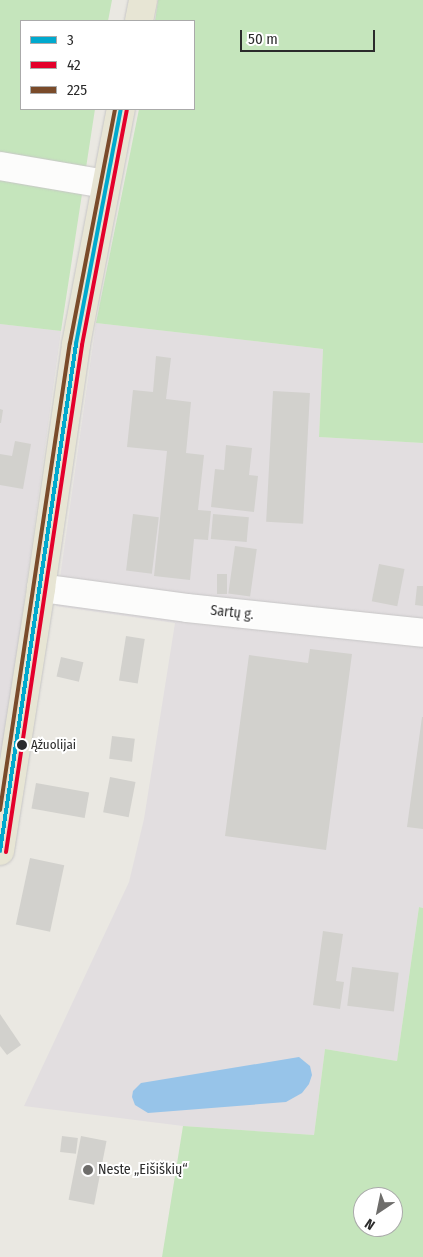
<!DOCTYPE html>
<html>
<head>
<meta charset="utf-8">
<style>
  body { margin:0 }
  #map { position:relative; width:423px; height:1257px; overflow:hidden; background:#eae8e2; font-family:"Fira Sans Condensed",sans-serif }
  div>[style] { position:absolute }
  .industrial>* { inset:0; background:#e2dee0 }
  .green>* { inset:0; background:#c5e5bc }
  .water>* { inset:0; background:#97c4e9 }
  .building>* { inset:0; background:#d2d1cd; transform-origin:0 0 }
  .roads { filter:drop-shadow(0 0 1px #c7c6c6) drop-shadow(0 0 1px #c7c6c6) }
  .minor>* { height:28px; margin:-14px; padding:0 14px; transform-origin:14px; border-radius:14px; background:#fcfcfb }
  .major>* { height:28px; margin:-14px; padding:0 14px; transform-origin:14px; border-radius:14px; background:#e7e5d4 }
  .bus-1>* { height:4px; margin:-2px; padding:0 2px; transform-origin:2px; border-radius:2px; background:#00a9ce }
  .bus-2>* { height:4px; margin:-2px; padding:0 2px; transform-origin:2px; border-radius:2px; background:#e4002b }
  .bus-3>* { height:4px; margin:-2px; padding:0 2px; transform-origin:2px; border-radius:2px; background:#7a4b2a }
  .dots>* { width:14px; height:14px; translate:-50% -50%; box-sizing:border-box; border:2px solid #fff; border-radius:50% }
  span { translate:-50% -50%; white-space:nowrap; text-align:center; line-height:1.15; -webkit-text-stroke:4px #fff; paint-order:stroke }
  .bus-label { font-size:13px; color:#2b2b2b }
  .left { translate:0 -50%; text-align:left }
  .street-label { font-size:14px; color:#2b2b2b }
  .poi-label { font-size:14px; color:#2b2b2b }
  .legend { position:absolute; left:20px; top:20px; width:175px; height:90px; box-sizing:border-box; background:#fff; border:1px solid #aaa; margin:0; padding:6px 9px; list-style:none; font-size:15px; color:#2b2b2b }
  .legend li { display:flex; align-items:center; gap:10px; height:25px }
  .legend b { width:25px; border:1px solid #aaa }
  .north { position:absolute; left:353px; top:1187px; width:50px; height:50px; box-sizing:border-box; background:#fff; border:1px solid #aaa; border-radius:50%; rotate:214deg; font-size:14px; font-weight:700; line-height:20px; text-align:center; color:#2b2b2b }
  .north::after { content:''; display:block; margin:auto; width:18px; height:22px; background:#6e6d6b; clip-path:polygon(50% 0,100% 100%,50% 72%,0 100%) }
  .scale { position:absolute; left:240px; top:30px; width:135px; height:22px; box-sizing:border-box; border:2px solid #2b2b2b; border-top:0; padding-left:6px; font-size:15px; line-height:18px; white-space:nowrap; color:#2b2b2b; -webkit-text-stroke:4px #fff; paint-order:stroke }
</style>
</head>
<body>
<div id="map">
  <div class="industrial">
    <div style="clip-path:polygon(96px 323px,323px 349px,319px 437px,423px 443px,423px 908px,419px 907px,397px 1061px,325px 1049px,314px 1135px,183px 1126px,24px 1106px,129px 882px,144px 819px,175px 623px,56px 606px)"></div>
    <div style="clip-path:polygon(0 324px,61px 331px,0 776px)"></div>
  </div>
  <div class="green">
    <div style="clip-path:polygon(0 0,112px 0,108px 21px,21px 21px,21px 109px,95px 109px,61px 331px,0 324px)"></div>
    <div style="clip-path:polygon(158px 0,423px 0,423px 443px,319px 437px,323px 349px,96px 323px,139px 109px,194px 109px,194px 21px,155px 21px)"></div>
    <div style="clip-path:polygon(evenodd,419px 907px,423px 908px,423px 1257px,162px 1257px,183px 1126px,314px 1135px,325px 1049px,397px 1061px,419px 907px,363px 1197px,393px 1197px,393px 1227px,363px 1227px,363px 1197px)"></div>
  </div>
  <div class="water">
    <div style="clip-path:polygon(299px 1057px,310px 1066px,312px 1075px,309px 1084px,302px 1093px,286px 1102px,148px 1113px,135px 1105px,132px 1097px,133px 1091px,141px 1083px)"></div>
  </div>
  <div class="building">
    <div style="clip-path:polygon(156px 356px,171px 358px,166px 399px,191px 402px,186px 453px,204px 455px,198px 510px,211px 511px,208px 540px,194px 539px,190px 580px,154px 576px,167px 451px,127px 447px,133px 390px,153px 392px)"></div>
    <div style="left:273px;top:391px;width:37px;height:131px;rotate:3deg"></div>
    <div style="clip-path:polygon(0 409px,3px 410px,1px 423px,0 423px)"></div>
    <div style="clip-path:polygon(15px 441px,31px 444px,23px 489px,0 485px,0 454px,12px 456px)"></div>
    <div style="clip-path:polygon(226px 445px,252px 448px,249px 475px,258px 476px,254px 512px,211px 507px,215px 469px,224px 470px)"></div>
    <div style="left:133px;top:514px;width:26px;height:57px;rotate:7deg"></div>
    <div style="left:213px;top:514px;width:36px;height:25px;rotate:5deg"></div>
    <div style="left:235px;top:546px;width:22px;height:48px;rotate:8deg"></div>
    <div style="left:379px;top:564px;width:26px;height:38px;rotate:11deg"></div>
    <div style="left:217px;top:574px;width:10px;height:20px"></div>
    <div style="clip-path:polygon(417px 586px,423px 586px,423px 606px,415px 605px)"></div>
    <div style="left:126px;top:636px;width:19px;height:45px;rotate:9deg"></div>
    <div style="clip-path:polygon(310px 649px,352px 654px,326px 850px,225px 836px,249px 655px,308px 663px)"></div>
    <div style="left:61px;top:657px;width:23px;height:20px;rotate:13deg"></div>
    <div style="clip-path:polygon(422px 717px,423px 717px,423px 829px,407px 827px)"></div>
    <div style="left:112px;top:736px;width:23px;height:23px;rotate:7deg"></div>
    <div style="left:110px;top:777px;width:26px;height:36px;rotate:11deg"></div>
    <div style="left:36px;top:783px;width:54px;height:26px;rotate:10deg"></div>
    <div style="left:30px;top:858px;width:35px;height:68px;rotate:12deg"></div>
    <div style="clip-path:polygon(323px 931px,343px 934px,336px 981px,344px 982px,340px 1009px,313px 1005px)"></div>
    <div style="left:352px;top:967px;width:47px;height:39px;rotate:7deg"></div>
    <div style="clip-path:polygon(0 1014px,21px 1045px,7px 1055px,0 1046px)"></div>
    <div style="left:62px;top:1136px;width:16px;height:16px;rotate:7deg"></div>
    <div style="left:81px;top:1136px;width:26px;height:65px;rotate:11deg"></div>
  </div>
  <div class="roads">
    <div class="minor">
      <div style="left:0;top:166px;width:107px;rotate:9.7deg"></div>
      <div style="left:41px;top:588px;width:147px;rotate:7.8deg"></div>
      <div style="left:187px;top:608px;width:237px;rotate:6deg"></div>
    </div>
    <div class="major">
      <div style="left:139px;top:21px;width:21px;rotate:-79deg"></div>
      <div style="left:0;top:851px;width:266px;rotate:-81.1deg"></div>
      <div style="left:41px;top:588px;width:246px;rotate:-81.8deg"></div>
      <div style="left:76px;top:344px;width:239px;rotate:-79.2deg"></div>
    </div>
  </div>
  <div class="bus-1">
    <div style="left:0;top:851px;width:513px;rotate:-81.47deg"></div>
    <div style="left:76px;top:344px;width:239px;rotate:-79.2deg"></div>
  </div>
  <div class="bus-2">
    <div style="left:6px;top:852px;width:513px;rotate:-81.47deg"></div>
    <div style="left:82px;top:345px;width:239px;rotate:-79.2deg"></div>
  </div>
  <div class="bus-3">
    <div style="left:0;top:810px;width:472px;rotate:-81.5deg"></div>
    <div style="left:70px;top:343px;width:238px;rotate:-79.1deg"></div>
  </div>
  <div class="dots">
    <div style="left:22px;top:745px;background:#2b2b2b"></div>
    <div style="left:88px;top:1170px;background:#6e6d6b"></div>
  </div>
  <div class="bus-label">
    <span class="left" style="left:31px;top:745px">Ąžuolijai</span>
  </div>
  <div class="street-label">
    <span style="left:232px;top:613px;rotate:6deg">Sartų g.</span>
  </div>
  <div class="poi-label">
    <span class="left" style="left:98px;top:1170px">Neste „Eišiškių“</span>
  </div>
  <ul class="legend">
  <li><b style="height:6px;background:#00a9ce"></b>3</li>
  <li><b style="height:6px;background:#e4002b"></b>42</li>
  <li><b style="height:6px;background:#7a4b2a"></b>225</li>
  </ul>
  <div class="north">N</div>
  <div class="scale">50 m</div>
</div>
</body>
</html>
